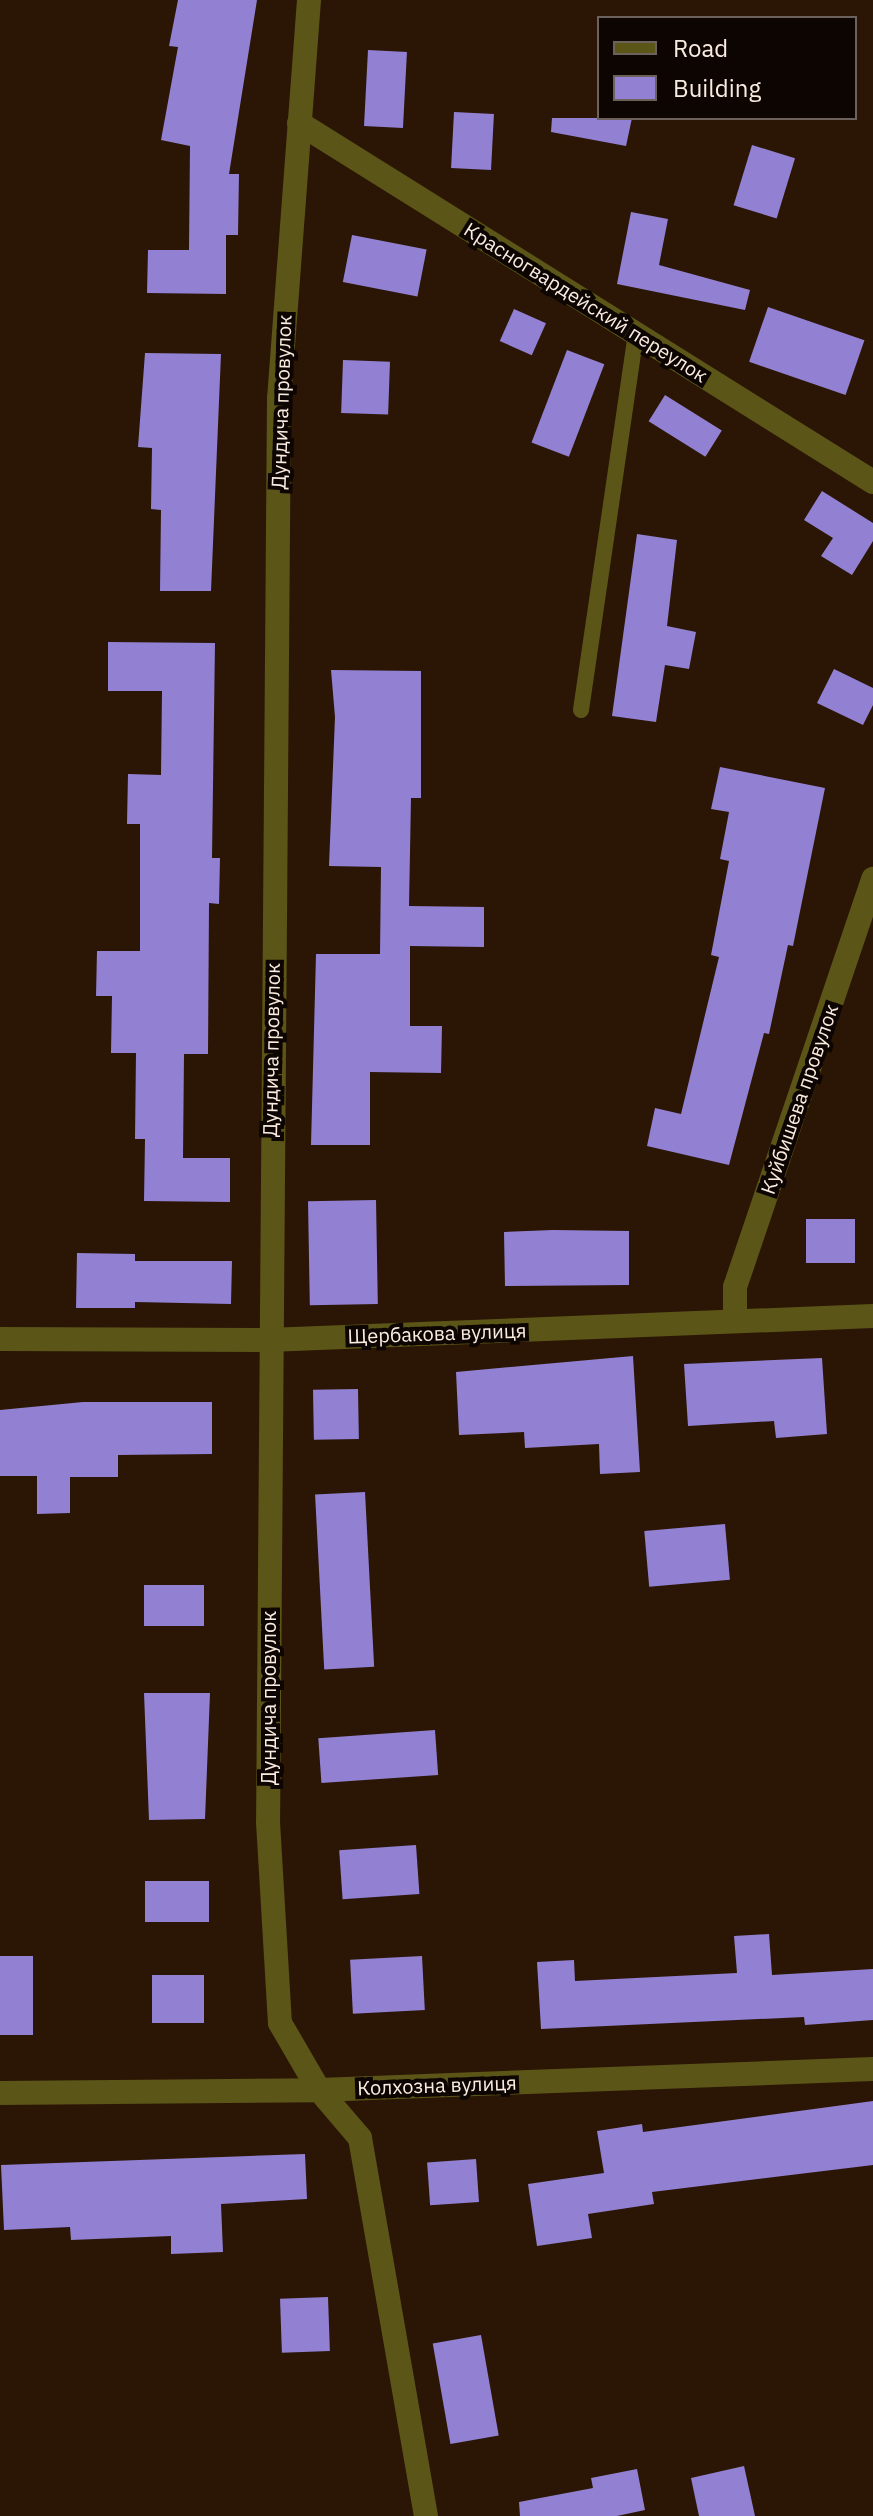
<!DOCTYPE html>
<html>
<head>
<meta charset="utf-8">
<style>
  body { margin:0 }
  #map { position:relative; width:873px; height:2516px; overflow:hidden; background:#2b1606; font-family:"IBM Plex Sans",sans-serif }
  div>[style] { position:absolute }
  .building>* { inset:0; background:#9281d2; transform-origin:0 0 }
  .service>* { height:16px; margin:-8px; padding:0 8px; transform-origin:8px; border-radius:8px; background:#5b5517 }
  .minor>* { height:24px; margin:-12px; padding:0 12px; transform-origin:12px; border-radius:12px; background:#5b5517 }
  span { translate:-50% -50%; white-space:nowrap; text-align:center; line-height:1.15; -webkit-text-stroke:8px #0d0501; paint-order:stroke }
  .street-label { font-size:20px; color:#fbece1 }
  .legend { position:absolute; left:597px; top:16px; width:260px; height:104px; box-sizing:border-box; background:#0d0501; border:2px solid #6c615b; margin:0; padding:10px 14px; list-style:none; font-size:24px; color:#fbece1 }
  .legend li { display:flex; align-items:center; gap:16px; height:40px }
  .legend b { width:40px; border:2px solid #6c615b }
</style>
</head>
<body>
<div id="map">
  <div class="building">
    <div style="clip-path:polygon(178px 0,257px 0,229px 174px,239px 174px,238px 235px,226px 235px,226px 294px,147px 293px,148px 250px,189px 250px,190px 146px,161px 140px,178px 47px,169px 46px)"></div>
    <div style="left:368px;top:50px;width:39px;height:76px;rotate:3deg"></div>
    <div style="left:454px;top:112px;width:40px;height:56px;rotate:3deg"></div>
    <div style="clip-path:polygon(552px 118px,632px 118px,626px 146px,551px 132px)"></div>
    <div style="left:752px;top:145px;width:45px;height:63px;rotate:17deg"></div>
    <div style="clip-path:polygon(631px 212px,668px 219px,659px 265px,750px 290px,745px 310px,617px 284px)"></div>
    <div style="left:352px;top:235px;width:76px;height:48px;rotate:11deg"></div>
    <div style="left:768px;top:307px;width:102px;height:58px;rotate:19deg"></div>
    <div style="left:514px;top:309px;width:35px;height:35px;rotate:24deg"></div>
    <div style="left:567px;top:350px;width:40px;height:99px;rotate:21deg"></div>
    <div style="clip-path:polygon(145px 353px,221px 354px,211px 591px,160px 591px,161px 510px,151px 509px,152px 448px,138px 447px)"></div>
    <div style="left:343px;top:360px;width:47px;height:53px;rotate:2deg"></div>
    <div style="left:665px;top:395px;width:67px;height:31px;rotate:32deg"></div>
    <div style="clip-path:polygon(822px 491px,873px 523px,873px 541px,852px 575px,821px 556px,833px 538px,804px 520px)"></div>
    <div style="clip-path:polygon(637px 534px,677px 540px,667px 626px,696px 632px,689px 669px,665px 665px,656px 722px,612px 716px)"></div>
    <div style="clip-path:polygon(108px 642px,215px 643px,212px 858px,220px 858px,219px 904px,209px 903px,208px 1054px,184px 1054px,183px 1158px,230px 1158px,230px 1202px,144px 1201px,145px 1139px,135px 1139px,136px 1053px,111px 1053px,112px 996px,96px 996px,97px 951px,140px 951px,140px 824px,127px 824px,128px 774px,161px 775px,162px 691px,108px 691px)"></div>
    <div style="clip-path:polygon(834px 669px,873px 688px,873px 705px,863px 725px,817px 703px)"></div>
    <div style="clip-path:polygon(331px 670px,421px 671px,421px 798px,411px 798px,409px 906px,484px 907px,484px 947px,410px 946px,410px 1026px,442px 1026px,441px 1073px,370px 1072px,370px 1145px,311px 1145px,316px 954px,380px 954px,381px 867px,329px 866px,335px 717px)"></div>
    <div style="clip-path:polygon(720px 767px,825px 788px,793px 946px,788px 945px,769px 1034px,764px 1033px,729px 1165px,647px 1146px,655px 1108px,681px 1114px,719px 957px,711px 955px,729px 861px,720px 859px,729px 812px,711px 809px)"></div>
    <div style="left:376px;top:1200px;width:104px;height:68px;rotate:89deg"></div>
    <div style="left:806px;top:1219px;width:49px;height:44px"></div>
    <div style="clip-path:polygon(553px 1230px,629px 1231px,629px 1285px,505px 1286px,504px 1232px)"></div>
    <div style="clip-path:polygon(77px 1253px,135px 1254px,135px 1261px,232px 1261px,231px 1304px,135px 1302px,135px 1308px,76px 1308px)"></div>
    <div style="clip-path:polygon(633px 1356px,640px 1472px,600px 1474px,599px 1444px,525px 1448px,524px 1432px,459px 1435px,456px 1372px)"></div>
    <div style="clip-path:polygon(822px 1358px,827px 1434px,776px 1438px,774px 1421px,688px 1426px,684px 1364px)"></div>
    <div style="left:358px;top:1389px;width:50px;height:45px;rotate:89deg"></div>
    <div style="clip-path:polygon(83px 1402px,212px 1402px,212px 1454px,118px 1455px,118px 1477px,70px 1477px,70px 1513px,37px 1514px,37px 1476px,0 1476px,0 1410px)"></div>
    <div style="left:365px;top:1492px;width:175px;height:50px;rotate:87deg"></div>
    <div style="left:725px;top:1524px;width:56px;height:81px;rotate:85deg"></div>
    <div style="left:204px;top:1585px;width:41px;height:60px;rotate:90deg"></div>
    <div style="clip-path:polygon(144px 1693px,210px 1693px,205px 1819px,149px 1820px)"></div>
    <div style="left:435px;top:1730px;width:45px;height:117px;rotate:86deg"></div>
    <div style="left:416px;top:1845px;width:49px;height:77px;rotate:86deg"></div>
    <div style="left:209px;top:1881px;width:41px;height:64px;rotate:90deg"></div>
    <div style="clip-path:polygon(769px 1934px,772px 1975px,873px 1969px,873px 2020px,805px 2025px,804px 2017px,541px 2029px,537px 1962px,574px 1960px,575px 1981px,737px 1973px,734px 1936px)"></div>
    <div style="left:0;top:1956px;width:33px;height:79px"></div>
    <div style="left:422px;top:1956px;width:54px;height:72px;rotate:87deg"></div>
    <div style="left:152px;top:1975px;width:52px;height:48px"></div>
    <div style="clip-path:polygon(873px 2101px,873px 2165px,652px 2192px,654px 2204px,588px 2214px,592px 2238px,537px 2246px,528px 2184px,604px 2173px,597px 2131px,642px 2124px,643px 2132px)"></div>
    <div style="clip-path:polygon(305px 2154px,307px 2199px,221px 2204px,223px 2252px,171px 2254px,171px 2236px,71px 2240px,70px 2227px,4px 2230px,1px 2165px)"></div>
    <div style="left:476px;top:2159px;width:43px;height:49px;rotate:86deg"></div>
    <div style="left:328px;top:2297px;width:54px;height:48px;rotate:88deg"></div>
    <div style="left:481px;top:2335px;width:102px;height:49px;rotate:80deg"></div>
    <div style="clip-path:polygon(744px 2466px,755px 2516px,699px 2516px,691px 2478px)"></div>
    <div style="clip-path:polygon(637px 2469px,645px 2510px,617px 2516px,520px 2516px,519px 2502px,593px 2488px,591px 2478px)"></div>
  </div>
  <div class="service">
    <div style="left:581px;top:710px;width:381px;rotate:-81.7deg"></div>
  </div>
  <div class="minor">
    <div style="left:309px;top:0;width:399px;rotate:94.3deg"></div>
    <div style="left:279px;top:398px;width:1424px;rotate:90.44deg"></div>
    <div style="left:268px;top:1822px;width:201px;rotate:86.6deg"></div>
    <div style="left:280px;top:2023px;width:78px;rotate:59.8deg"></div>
    <div style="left:319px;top:2090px;width:63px;rotate:49.5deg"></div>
    <div style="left:360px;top:2138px;width:384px;rotate:80.1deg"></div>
    <div style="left:299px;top:123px;width:677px;rotate:32.02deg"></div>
    <div style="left:735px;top:1321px;width:34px;rotate:-90deg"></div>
    <div style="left:735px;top:1287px;width:431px;rotate:-71.3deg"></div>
    <div style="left:0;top:1339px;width:268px;rotate:0.2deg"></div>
    <div style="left:268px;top:1340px;width:605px;rotate:-2.27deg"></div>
    <div style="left:0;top:2093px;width:319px;rotate:-0.5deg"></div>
    <div style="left:319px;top:2090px;width:554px;rotate:-2.17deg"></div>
  </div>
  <div class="street-label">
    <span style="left:586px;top:302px;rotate:32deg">Красногвардейский переулок</span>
    <span style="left:281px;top:402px;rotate:-88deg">Дундича провулок</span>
    <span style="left:271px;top:1050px;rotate:-89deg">Дундича провулок</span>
    <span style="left:799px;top:1099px;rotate:-71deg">Куйбишева провулок</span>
    <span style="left:437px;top:1333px;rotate:-2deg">Щербакова вулиця</span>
    <span style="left:268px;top:1698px;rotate:-90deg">Дундича провулок</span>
    <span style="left:437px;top:2085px;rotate:-2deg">Колхозна вулиця</span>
  </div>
  <ul class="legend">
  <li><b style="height:10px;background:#5b5517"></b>Road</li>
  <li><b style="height:22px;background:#9281d2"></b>Building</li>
  </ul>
</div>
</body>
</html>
